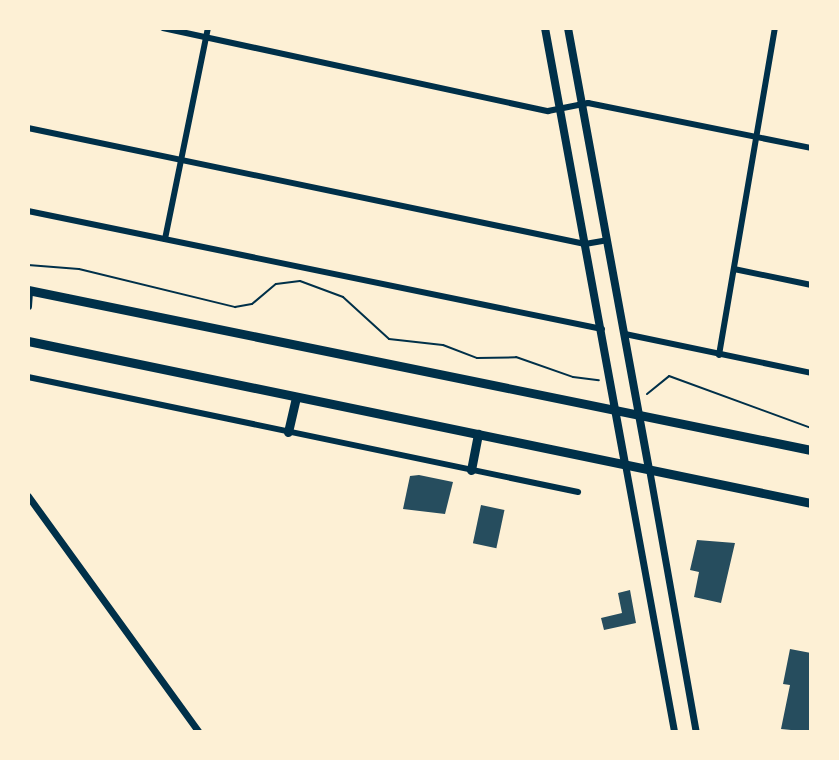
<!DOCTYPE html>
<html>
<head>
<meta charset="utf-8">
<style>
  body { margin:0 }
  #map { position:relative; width:839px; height:760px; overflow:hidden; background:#fdf0d5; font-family:Bitter,serif }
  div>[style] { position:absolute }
  .building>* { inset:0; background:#264d5e; transform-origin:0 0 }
  .path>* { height:2px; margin:-1px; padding:0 1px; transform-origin:1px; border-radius:1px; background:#003049 }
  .minor>* { height:6px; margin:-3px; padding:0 3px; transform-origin:3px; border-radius:3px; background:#003049 }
  .tertiary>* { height:7px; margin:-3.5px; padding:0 3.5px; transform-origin:3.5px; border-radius:3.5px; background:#003049 }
  .secondary>* { height:8px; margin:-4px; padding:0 4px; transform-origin:4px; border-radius:4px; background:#003049 }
  .primary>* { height:9px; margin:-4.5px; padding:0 4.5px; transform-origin:4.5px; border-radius:4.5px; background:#003049 }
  span { translate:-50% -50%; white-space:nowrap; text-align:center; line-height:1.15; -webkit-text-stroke:6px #fdf0d5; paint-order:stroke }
  .frame { position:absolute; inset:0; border:30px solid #fdf0d5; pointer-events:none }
</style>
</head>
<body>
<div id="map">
  <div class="building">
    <div style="clip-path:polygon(419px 475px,453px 482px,445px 514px,403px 509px,410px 476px)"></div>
    <div style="left:481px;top:505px;width:24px;height:39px;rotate:12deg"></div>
    <div style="clip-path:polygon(697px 540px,735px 543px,721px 603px,694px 597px,699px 572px,690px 570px)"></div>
    <div style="clip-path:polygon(630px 590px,636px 623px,604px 630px,601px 618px,622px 613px,618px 593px)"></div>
    <div style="clip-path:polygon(790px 649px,811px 653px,811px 732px,781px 729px,790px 685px,783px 684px)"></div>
  </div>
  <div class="path">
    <div style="left:28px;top:265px;width:51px;rotate:4.5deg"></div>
    <div style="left:79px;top:269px;width:161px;rotate:13.7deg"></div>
    <div style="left:235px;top:307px;width:17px;rotate:-10deg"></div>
    <div style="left:252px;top:304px;width:31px;rotate:-40deg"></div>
    <div style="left:276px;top:284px;width:24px;rotate:-7deg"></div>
    <div style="left:300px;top:281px;width:46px;rotate:20.4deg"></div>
    <div style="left:343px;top:297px;width:62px;rotate:42.4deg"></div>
    <div style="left:389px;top:339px;width:54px;rotate:6.3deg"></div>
    <div style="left:443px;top:345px;width:36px;rotate:21deg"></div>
    <div style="left:477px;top:358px;width:39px;rotate:-1deg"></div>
    <div style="left:516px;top:357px;width:60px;rotate:19.3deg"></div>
    <div style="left:573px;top:377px;width:26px;rotate:7deg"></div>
    <div style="left:647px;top:394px;width:28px;rotate:-39deg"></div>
    <div style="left:669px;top:376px;width:151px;rotate:20.1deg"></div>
  </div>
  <div class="minor">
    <div style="left:163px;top:28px;width:394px;rotate:12.2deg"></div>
    <div style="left:548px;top:111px;width:41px;rotate:-11.3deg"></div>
    <div style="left:588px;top:103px;width:227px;rotate:11.4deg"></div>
    <div style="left:28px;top:128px;width:569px;rotate:11.76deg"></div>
    <div style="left:585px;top:244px;width:22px;rotate:-10deg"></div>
    <div style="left:28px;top:211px;width:586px;rotate:11.62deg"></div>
    <div style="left:165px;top:239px;width:215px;rotate:-78.5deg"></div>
    <div style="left:734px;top:269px;width:79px;rotate:11.7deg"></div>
    <div style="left:625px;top:334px;width:190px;rotate:11.8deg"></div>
    <div style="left:719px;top:355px;width:332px;rotate:-80.3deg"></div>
    <div style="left:28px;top:377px;width:562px;rotate:11.81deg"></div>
  </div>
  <div class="tertiary">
    <div style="left:28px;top:306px;width:16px;rotate:-86deg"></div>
    <div style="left:625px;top:464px;width:272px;rotate:79.6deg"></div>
    <div style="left:649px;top:469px;width:267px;rotate:79.9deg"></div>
    <div style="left:28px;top:496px;width:291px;rotate:54.1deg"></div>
  </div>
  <div class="secondary">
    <div style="left:545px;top:28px;width:443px;rotate:79.6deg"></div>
    <div style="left:568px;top:28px;width:448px;rotate:79.6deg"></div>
  </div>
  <div class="primary">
    <div style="left:28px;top:290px;width:799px;rotate:11.55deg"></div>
    <div style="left:28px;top:341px;width:800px;rotate:11.69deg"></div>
    <div style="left:288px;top:432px;width:36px;rotate:-77deg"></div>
    <div style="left:471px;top:470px;width:37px;rotate:-79deg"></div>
  </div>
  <div class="frame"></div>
</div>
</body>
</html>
